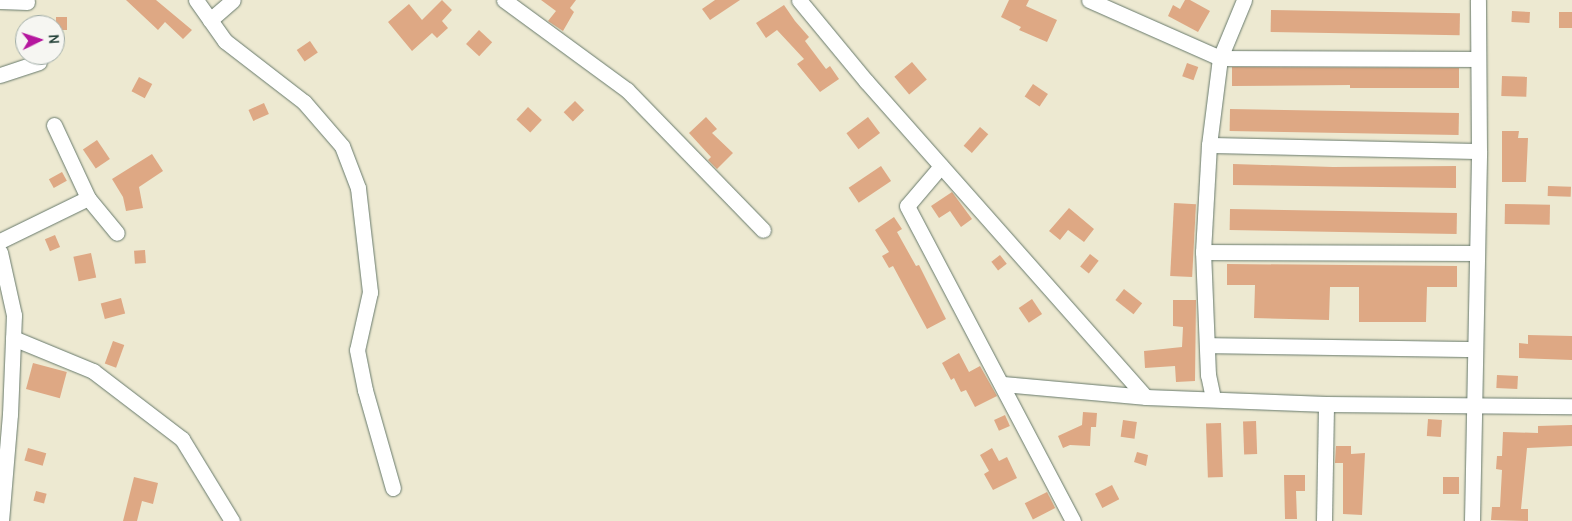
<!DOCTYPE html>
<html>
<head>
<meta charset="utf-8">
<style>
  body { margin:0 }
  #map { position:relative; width:1572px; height:521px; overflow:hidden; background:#ede9d1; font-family:Delius,sans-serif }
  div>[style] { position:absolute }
  .building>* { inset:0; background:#dea884; transform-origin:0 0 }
  .roads { filter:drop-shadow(0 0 1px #67796b) drop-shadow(0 0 1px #67796b) }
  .minor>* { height:15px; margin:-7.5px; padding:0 7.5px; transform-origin:7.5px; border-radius:7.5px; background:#fff }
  span { translate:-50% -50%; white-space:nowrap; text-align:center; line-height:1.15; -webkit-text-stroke:4px #f6f6f2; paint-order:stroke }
  .north { position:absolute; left:15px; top:15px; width:50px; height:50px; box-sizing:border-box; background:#f6f6f2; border:1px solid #a0aca6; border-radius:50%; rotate:86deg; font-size:14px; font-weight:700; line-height:20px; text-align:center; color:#1f3d34 }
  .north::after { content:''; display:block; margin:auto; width:18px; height:22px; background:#b5179e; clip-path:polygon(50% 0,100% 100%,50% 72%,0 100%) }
</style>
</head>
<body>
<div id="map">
  <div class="building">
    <div style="clip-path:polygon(126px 0,156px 0,192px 30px,183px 39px,165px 22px,158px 30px)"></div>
    <div style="clip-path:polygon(442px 0,452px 10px,442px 21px,448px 28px,437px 38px,432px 33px,412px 51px,388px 22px,409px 4px,422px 20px)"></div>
    <div style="clip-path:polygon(541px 0,576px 0,570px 8px,574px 12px,563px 31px,548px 21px,556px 11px)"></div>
    <div style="clip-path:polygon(715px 0,740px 0,710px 20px,702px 9px)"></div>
    <div style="clip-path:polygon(1009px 0,1029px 0,1026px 6px,1057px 20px,1047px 42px,1019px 30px,1021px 27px,1001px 17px)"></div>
    <div style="clip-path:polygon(1185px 0,1190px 0,1210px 11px,1198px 32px,1168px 16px,1173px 5px,1180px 9px)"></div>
    <div style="clip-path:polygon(784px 5px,795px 21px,809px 37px,805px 41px,826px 69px,830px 66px,839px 79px,820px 92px,797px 64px,804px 59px,777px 30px,766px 38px,756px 23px)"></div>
    <div style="left:1271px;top:10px;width:189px;height:22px;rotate:1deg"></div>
    <div style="left:1512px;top:11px;width:18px;height:11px;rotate:3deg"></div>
    <div style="left:1559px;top:12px;width:13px;height:16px"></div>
    <div style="left:67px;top:17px;width:13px;height:11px;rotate:90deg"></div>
    <div style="left:479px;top:30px;width:18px;height:19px;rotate:43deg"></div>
    <div style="left:310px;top:41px;width:14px;height:16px;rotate:56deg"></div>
    <div style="left:912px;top:62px;width:23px;height:23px;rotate:50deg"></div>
    <div style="left:1187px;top:63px;width:12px;height:14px;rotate:20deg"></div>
    <div style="clip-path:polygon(1232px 67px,1459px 68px,1459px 88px,1350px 88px,1350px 85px,1232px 86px)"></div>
    <div style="left:1502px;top:76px;width:25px;height:20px;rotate:2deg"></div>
    <div style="left:139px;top:77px;width:15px;height:16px;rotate:28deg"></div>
    <div style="left:1033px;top:84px;width:18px;height:15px;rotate:34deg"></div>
    <div style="left:575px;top:101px;width:13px;height:16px;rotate:45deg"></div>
    <div style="left:264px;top:103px;width:12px;height:17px;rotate:66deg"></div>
    <div style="left:528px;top:107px;width:19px;height:17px;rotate:43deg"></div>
    <div style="left:1230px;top:109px;width:229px;height:22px;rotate:1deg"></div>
    <div style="clip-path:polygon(706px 117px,717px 129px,712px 133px,733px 153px,717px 169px,708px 160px,711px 157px,689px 133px)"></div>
    <div style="left:868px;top:117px;width:20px;height:27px;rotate:53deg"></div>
    <div style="left:980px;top:127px;width:11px;height:25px;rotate:41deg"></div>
    <div style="clip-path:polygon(1502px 131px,1519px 131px,1518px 138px,1528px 138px,1526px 182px,1502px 182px)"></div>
    <div style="left:97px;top:140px;width:23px;height:17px;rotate:56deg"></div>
    <div style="clip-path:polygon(152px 154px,163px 171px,139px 187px,143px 208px,126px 211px,123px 197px,112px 179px)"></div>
    <div style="clip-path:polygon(1233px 164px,1333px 167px,1456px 166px,1456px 188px,1233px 185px)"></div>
    <div style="left:881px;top:166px;width:18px;height:39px;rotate:56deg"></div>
    <div style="left:62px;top:172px;width:10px;height:15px;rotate:61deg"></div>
    <div style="left:1548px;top:186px;width:23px;height:10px;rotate:2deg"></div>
    <div style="clip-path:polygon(952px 192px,972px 219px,961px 227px,950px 211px,939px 218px,931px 206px)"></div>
    <div style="left:1174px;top:203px;width:22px;height:73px;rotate:3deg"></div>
    <div style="left:1505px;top:204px;width:45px;height:20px;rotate:1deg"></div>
    <div style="clip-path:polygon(1069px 208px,1094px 229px,1084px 242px,1068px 230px,1060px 240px,1049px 231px)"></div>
    <div style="left:1230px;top:209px;width:227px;height:21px;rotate:1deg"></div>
    <div style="clip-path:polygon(894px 217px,902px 229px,897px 232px,916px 266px,919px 265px,946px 319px,927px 329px,893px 266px,889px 268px,882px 256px,889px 252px,875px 230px)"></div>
    <div style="left:55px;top:235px;width:13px;height:11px;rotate:67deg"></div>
    <div style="left:145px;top:250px;width:13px;height:11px;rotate:86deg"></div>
    <div style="left:91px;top:253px;width:25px;height:18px;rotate:78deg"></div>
    <div style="left:1090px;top:254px;width:11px;height:16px;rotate:38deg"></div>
    <div style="left:1000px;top:255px;width:11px;height:11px;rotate:52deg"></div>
    <div style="clip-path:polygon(1227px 264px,1457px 266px,1457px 287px,1427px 287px,1426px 322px,1359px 322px,1359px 287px,1330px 287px,1329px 320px,1254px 318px,1255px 285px,1227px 285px)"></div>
    <div style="left:1124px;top:289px;width:23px;height:14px;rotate:38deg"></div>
    <div style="left:121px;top:298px;width:16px;height:21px;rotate:75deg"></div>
    <div style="left:1032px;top:299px;width:18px;height:16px;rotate:56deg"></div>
    <div style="clip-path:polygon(1173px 300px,1196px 300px,1195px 381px,1176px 382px,1175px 366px,1145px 368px,1144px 351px,1182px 347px,1183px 327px,1173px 326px)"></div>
    <div style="clip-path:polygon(1528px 335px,1572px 336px,1572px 360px,1519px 358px,1519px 343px,1528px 344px)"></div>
    <div style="left:113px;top:341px;width:12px;height:24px;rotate:20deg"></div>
    <div style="clip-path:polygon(959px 353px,969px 372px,980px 366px,997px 396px,975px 407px,966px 390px,961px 392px,954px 378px,951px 380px,942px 363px)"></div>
    <div style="left:33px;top:363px;width:35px;height:27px;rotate:15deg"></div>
    <div style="left:1497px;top:375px;width:21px;height:13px;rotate:3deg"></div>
    <div style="clip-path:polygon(1083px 412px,1097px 413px,1096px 427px,1091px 427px,1090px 446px,1070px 445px,1063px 448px,1058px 436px,1082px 425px)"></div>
    <div style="left:1005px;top:415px;width:12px;height:12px;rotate:66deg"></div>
    <div style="left:1428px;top:419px;width:14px;height:17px;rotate:4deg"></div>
    <div style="left:1123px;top:420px;width:14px;height:17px;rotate:8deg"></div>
    <div style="left:1256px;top:421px;width:33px;height:13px;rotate:88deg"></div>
    <div style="left:1221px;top:423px;width:54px;height:15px;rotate:88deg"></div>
    <div style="clip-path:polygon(1572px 425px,1572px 446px,1527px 448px,1521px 509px,1528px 509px,1528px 521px,1491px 520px,1492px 507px,1500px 507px,1502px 470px,1496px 469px,1497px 456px,1502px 456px,1503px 432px,1538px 433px,1538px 426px)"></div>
    <div style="clip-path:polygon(1336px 446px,1351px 446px,1351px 454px,1365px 453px,1362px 515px,1343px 514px,1343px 463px,1335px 463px)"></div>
    <div style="left:28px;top:448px;width:19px;height:13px;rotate:16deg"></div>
    <div style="clip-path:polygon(992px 448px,999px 461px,1007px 457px,1017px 478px,993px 490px,984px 474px,989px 471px,980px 455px)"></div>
    <div style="clip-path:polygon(1137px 452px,1148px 455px,1146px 466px,1134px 462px)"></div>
    <div style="clip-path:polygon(1284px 475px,1305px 475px,1305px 491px,1296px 491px,1297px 519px,1285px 519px)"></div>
    <div style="clip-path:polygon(134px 477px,158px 483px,153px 504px,142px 501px,137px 521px,123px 521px)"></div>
    <div style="left:1443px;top:477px;width:16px;height:17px"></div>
    <div style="left:1112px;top:485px;width:16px;height:19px;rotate:63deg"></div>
    <div style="left:36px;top:491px;width:11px;height:10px;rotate:15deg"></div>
    <div style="left:1047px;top:492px;width:18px;height:25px;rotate:63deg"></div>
  </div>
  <div class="roads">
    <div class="minor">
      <div style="left:196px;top:0;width:50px;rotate:54.7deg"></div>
      <div style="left:225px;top:41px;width:100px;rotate:37.7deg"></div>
      <div style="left:304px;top:102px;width:58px;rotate:49.2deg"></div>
      <div style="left:342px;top:146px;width:45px;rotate:69.1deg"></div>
      <div style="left:358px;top:188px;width:105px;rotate:83.4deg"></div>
      <div style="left:370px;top:292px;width:59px;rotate:102.6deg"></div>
      <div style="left:357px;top:350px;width:41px;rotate:78.7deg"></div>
      <div style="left:365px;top:390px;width:102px;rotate:74.1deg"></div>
      <div style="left:504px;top:0;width:152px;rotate:36.2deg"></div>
      <div style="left:627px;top:90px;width:195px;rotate:45.8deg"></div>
      <div style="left:799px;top:0;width:105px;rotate:50.4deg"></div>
      <div style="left:866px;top:81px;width:422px;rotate:48.5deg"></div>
      <div style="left:1089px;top:0;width:143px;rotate:23.9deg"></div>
      <div style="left:1220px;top:58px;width:257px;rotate:0.2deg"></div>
      <div style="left:0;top:1px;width:27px;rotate:2deg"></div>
      <div style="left:210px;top:20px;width:30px;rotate:-41deg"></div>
      <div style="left:0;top:75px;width:41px;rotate:-18.4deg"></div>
      <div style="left:54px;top:125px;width:81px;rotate:65deg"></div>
      <div style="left:1209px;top:145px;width:270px;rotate:1.3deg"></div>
      <div style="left:941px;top:166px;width:52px;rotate:130.4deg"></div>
      <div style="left:907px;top:206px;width:356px;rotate:62.2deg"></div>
      <div style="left:0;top:241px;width:98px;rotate:-26deg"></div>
      <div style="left:88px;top:198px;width:45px;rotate:50.4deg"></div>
      <div style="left:0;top:252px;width:65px;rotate:77.5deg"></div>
      <div style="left:14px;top:315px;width:99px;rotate:92.3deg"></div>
      <div style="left:10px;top:414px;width:107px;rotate:94.8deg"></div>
      <div style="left:1203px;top:252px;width:273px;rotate:0.2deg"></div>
      <div style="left:13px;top:338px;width:87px;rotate:22.4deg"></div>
      <div style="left:93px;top:371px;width:112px;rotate:37.4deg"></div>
      <div style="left:182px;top:439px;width:96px;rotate:58.6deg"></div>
      <div style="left:1207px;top:345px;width:267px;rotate:0.9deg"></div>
      <div style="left:1003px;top:384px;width:144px;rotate:5.2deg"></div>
      <div style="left:1146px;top:397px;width:180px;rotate:2.2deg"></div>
      <div style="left:1326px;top:404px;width:246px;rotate:0.5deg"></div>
      <div style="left:1213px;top:398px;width:24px;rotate:-102deg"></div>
      <div style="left:1208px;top:375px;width:123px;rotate:-92.3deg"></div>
      <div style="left:1203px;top:252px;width:107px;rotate:-86.8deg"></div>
      <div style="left:1209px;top:145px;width:88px;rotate:-82.8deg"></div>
      <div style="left:1220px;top:58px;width:63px;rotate:-67.5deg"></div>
      <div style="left:1324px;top:521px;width:117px;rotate:-89deg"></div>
      <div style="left:1472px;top:521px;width:370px;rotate:-88.9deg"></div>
      <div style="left:1479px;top:151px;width:151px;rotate:-90.4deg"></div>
    </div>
  </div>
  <div class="north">N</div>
</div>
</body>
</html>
